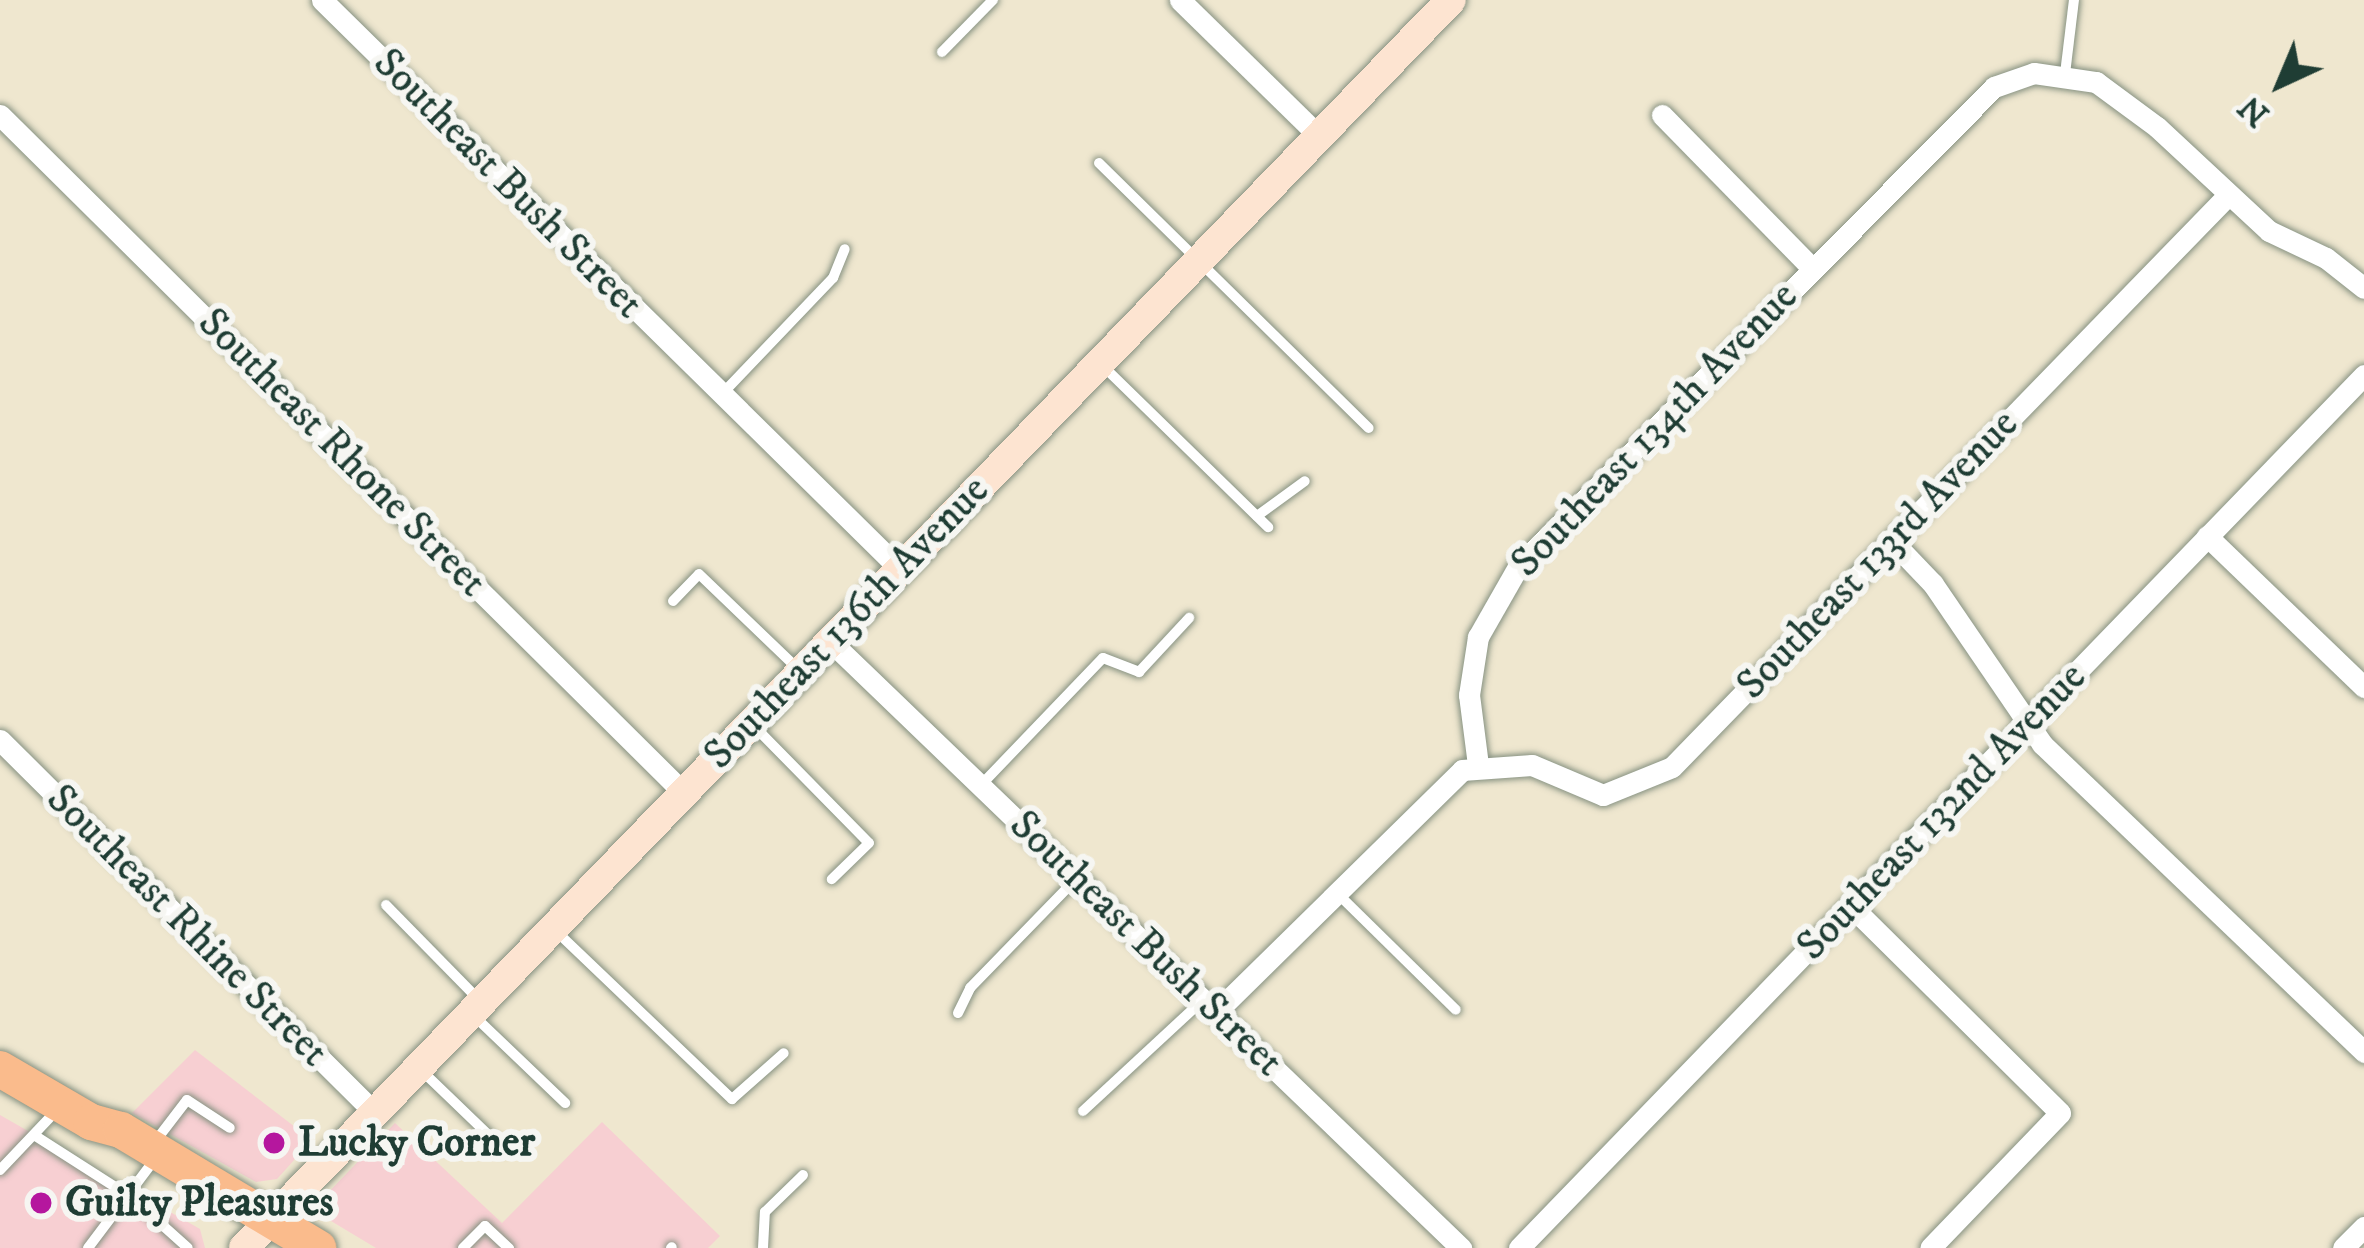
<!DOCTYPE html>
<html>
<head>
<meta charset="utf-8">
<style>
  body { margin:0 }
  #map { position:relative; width:2364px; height:1248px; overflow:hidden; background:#efe7cf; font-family:"IM FELL DW Pica",serif }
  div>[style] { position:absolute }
  .built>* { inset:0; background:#f7cfd2 }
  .roads { filter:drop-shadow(0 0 3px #879282) drop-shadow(0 0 3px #879282) }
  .lane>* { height:10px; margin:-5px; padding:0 5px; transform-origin:5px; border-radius:5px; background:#fff }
  .street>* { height:21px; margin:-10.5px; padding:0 10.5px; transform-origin:10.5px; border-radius:10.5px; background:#fff }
  .secondary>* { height:30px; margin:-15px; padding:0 15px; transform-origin:15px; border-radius:15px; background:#fde4d1 }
  .primary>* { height:36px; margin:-18px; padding:0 18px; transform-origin:18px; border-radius:18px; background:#fabb8c }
  .dots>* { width:33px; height:33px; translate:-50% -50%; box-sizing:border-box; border:6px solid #f6f6f2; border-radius:50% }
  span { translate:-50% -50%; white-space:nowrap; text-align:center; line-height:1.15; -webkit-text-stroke:12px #f6f6f2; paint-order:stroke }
  .street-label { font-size:42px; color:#1f3d34 }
  .poi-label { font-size:42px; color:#1f3d34; font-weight:700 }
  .left { translate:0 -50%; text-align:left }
  .north { position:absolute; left:2220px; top:24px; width:120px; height:120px; -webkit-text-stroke:9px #f6f6f2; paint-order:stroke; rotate:224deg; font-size:33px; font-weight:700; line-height:48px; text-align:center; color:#1f3d34 }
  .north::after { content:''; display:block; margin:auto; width:42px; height:54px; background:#1f3d34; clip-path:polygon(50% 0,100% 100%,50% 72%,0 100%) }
</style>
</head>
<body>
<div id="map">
  <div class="built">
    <div style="clip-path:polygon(195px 1050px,312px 1140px,277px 1179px,256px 1182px,132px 1113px)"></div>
    <div style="clip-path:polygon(0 1115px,200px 1229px,205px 1248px,0 1248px)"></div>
    <div style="clip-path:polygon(602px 1122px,720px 1236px,708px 1248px,376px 1248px,326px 1218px,325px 1196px,395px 1123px,502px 1223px)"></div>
  </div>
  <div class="roads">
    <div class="lane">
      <div style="left:942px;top:52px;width:73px;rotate:-45.6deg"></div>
      <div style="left:2065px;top:74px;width:75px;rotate:-83.1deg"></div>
      <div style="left:1099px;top:163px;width:378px;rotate:44.5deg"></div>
      <div style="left:1103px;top:366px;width:231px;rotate:44.3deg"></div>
      <div style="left:722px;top:394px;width:161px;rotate:-46.3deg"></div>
      <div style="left:833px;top:278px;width:31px;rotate:-68deg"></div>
      <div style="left:1257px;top:516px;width:59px;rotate:-36.1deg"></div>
      <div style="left:673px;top:601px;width:37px;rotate:-46deg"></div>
      <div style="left:699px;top:574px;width:137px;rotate:43.8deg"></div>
      <div style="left:753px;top:725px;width:165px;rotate:45.5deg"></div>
      <div style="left:869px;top:843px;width:52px;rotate:135.8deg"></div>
      <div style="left:981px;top:785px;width:176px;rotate:-46.2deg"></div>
      <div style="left:1103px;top:658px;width:39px;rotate:21deg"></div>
      <div style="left:1139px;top:672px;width:74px;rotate:-47.2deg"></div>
      <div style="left:1338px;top:894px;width:165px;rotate:44.5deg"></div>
      <div style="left:386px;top:905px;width:134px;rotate:45.6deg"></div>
      <div style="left:557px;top:932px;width:242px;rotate:43.7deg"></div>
      <div style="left:732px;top:1099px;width:69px;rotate:-41.5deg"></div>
      <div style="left:958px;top:1013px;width:28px;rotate:-64deg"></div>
      <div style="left:970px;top:988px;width:152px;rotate:-45.8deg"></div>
      <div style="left:472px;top:1014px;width:129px;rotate:43.7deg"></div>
      <div style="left:420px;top:1069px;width:115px;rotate:43.9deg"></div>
      <div style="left:1083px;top:1111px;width:165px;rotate:-42.8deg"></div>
      <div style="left:34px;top:1135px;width:115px;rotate:32.6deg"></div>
      <div style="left:131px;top:1197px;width:76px;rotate:41.8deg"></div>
      <div style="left:154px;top:1143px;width:54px;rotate:-52.5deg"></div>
      <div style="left:187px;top:1100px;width:51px;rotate:33.1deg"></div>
      <div style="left:0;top:1170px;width:80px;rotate:-46.5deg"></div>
      <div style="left:88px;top:1248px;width:101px;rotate:-53deg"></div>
      <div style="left:463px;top:1248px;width:31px;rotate:-45deg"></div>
      <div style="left:485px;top:1226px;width:33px;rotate:43deg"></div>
      <div style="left:671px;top:1248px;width:1px;rotate:-45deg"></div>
      <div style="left:763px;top:1248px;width:36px;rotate:-87deg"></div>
      <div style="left:765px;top:1212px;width:53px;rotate:-44.2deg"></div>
    </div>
    <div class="street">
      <div style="left:322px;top:0;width:811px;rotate:44.55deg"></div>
      <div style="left:1180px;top:0;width:194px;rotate:44.4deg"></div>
      <div style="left:0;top:115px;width:963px;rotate:44.75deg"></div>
      <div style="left:1662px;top:115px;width:214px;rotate:45.6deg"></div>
      <div style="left:2207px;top:536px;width:218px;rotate:43.9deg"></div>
      <div style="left:1892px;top:541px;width:59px;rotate:46.4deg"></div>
      <div style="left:1933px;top:584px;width:194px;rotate:55.7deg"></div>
      <div style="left:2042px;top:744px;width:446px;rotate:43.7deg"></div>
      <div style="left:830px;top:641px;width:876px;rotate:43.89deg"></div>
      <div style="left:0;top:740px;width:528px;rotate:44.85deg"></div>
      <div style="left:1478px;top:765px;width:71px;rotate:-97.3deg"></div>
      <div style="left:1469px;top:695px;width:59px;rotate:-81.2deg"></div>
      <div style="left:1478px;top:637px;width:81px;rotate:-60.3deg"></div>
      <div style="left:1518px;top:567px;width:676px;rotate:-45.24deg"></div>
      <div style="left:1994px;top:87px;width:42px;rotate:-19.3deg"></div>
      <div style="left:2034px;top:73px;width:63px;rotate:8.3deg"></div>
      <div style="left:2096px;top:82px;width:76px;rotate:36.4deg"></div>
      <div style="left:2157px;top:127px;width:153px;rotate:42.9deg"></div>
      <div style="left:2269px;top:231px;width:63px;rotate:25.3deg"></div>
      <div style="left:2326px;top:258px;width:48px;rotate:38.3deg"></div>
      <div style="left:1851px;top:906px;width:294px;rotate:44.7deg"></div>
      <div style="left:2060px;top:1113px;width:187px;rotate:133.9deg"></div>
      <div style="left:1217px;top:1011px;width:344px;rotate:-44.5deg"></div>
      <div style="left:1462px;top:770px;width:70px;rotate:-4.1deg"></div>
      <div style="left:1532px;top:765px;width:77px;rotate:22.9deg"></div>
      <div style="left:1603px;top:795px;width:74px;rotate:-22.1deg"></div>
      <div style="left:1672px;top:767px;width:798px;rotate:-45.81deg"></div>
      <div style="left:1519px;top:1248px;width:1215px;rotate:-45.93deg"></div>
      <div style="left:2343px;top:1248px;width:30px;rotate:-45deg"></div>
    </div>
    <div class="secondary">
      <div style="left:244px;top:1248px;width:1736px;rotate:-45.96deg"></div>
    </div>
    <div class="primary">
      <div style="left:0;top:1069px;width:105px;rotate:30.2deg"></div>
      <div style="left:91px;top:1122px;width:31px;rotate:15deg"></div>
      <div style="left:121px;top:1130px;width:230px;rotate:30.9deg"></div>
    </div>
  </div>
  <div class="dots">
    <div style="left:274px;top:1143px;background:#b5179e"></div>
    <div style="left:41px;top:1203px;background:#b5179e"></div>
  </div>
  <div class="street-label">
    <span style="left:508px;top:184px;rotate:45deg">Southeast Bush Street</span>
    <span style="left:1655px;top:430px;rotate:-46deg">Southeast 134th Avenue</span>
    <span style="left:342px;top:453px;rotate:45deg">Southeast Rhone Street</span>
    <span style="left:1878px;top:555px;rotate:-46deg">Southeast 133rd Avenue</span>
    <span style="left:847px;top:623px;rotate:-46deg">Southeast 136th Avenue</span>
    <span style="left:1942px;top:812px;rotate:-46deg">Southeast 132nd Avenue</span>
    <span style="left:187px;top:926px;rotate:45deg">Southeast Rhine Street</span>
    <span style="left:1146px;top:944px;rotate:44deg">Southeast Bush Street</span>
  </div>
  <div class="poi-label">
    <span class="left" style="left:298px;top:1143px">Lucky Corner</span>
    <span class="left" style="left:65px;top:1203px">Guilty Pleasures</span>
  </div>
  <div class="north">N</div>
</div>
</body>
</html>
